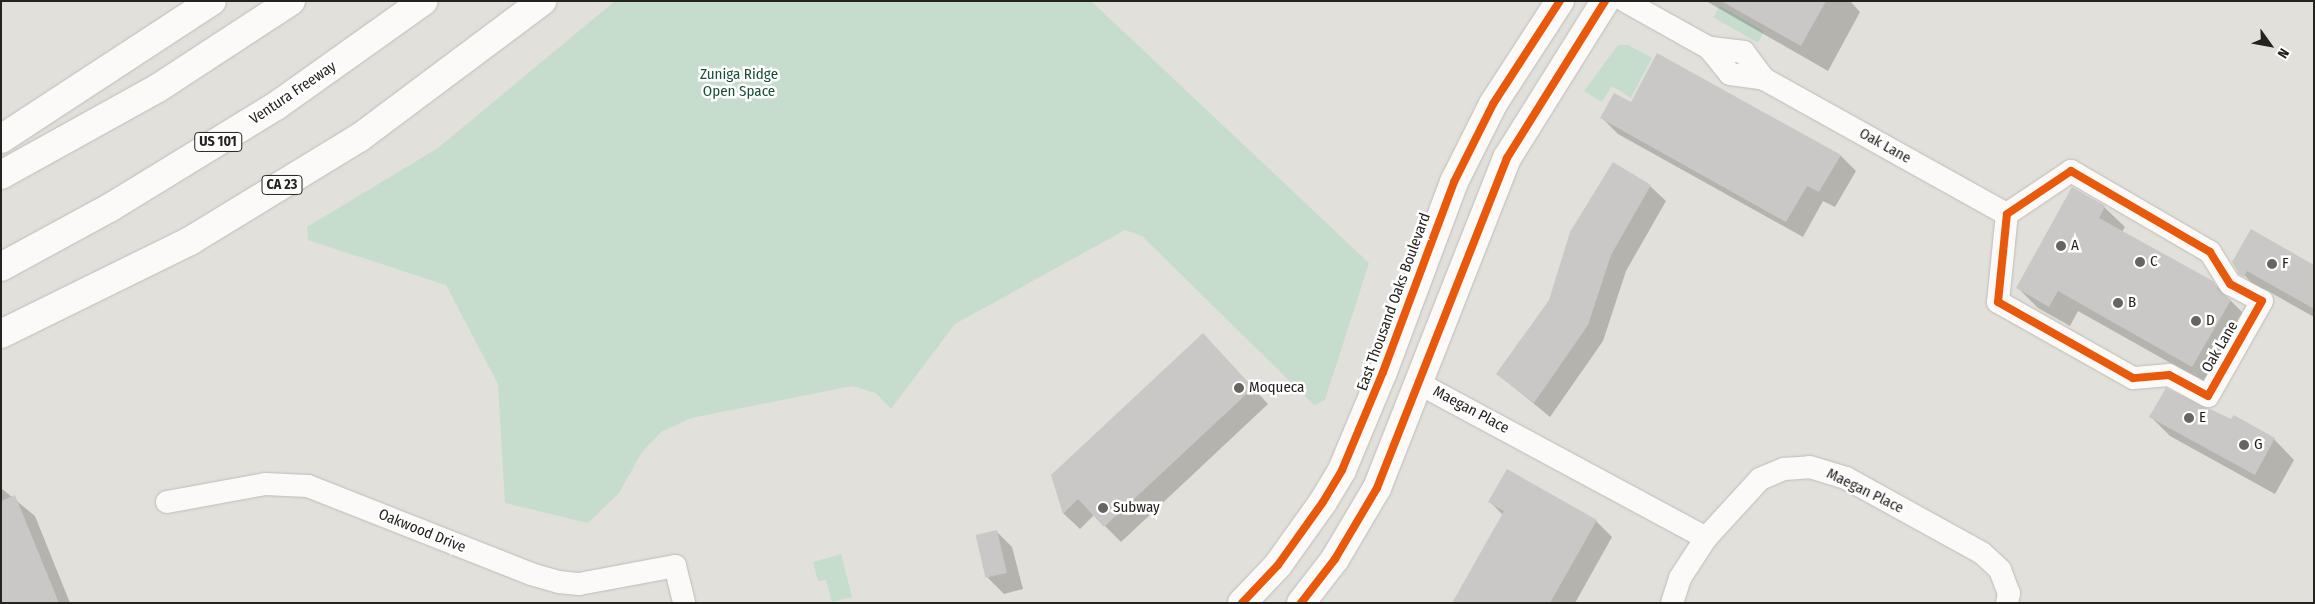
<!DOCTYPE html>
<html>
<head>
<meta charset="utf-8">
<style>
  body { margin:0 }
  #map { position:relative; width:2315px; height:604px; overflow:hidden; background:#e2e0da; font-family:"Fira Sans Condensed",sans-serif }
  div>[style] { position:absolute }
  .green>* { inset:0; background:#c6ddcd; transform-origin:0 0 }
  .shadow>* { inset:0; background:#0003 }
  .building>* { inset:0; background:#cac8c6; transform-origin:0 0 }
  .roads { filter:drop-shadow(0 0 1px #bebcb8) drop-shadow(0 0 1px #bebcb8) }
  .minor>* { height:22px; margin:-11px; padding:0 11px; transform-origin:11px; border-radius:11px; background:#fbfaf9 }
  .primary>* { height:28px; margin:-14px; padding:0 14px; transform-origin:14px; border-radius:14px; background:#fbfaf9 }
  .motorway>* { height:28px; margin:-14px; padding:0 14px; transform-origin:14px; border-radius:14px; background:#fbfaf9 }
  .cycleway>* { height:8px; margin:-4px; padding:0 4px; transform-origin:4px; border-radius:4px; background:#e8590c }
  .dots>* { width:14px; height:14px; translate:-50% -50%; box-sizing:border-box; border:2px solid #fff; border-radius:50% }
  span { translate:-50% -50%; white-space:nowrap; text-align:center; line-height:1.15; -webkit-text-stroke:5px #fff; paint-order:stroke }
  .shield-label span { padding:1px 4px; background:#fff; border:1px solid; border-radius:4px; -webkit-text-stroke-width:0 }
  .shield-label { font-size:14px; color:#25231f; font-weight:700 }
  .park-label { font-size:15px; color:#184f37 }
  .street-label { font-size:15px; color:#25231f }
  .poi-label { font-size:15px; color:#25231f }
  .left { translate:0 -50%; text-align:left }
  .frame { position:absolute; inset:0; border:2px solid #25231f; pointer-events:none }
  .north { position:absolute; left:2245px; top:20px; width:50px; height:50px; -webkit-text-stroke:4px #fff; paint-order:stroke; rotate:122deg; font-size:14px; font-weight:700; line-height:20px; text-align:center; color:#25231f }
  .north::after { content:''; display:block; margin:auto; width:18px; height:22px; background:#25231f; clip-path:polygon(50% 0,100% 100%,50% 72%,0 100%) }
</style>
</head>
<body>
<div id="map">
  <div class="green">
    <div style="clip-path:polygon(615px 1px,1091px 1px,1369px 263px,1325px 400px,1314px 405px,1142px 236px,1125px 230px,955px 324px,891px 409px,876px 393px,852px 386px,691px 418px,661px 432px,642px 452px,619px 493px,588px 523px,505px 503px,498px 384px,446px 285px,308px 240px,307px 227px,438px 148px)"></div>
    <div style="left:1720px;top:6px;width:51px;height:13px;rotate:30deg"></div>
    <div style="clip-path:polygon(1618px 45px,1628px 45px,1652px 58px,1631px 98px,1612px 86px,1602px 102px,1584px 91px)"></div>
    <div style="clip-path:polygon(841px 554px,852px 597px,832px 602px,826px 580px,818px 581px,813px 562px)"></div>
  </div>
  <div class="shadow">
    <div style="clip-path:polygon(1706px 1px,1850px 1px,1860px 12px,1828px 71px)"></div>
    <div style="clip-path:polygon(1631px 104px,1841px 156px,1856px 171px,1835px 207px,1823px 201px,1803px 237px,1618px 134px,1602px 118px)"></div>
    <div style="clip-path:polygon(1650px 186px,1666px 201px,1626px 271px,1603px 341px,1550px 417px,1498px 374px)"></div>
    <div style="clip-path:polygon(2104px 207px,2125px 227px,2122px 232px,2212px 282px,2251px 321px,2213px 387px,2078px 311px,2070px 326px,2038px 308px,2018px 288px)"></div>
    <div style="clip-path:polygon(2233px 262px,2314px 267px,2314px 317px,2268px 291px,2265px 296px,2261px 294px)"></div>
    <div style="clip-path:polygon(1218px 350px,1268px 404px,1121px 542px,1094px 515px,1080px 529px,1064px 514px,1053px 475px)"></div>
    <div style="clip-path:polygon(2150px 416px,2274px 439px,2294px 460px,2275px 494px,2170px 436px)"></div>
    <div style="clip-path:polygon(1px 488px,35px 516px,70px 603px,1px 603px)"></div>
    <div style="clip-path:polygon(1490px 502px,1596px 521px,1612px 537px,1575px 603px,1454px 603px,1503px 515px)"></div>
    <div style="clip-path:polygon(996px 531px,1012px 547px,1023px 589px,1004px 594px,988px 578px)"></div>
  </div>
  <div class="building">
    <div style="clip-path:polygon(1721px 1px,1826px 1px,1801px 46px)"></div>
    <div style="clip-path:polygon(1657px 53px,1841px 155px,1819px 192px,1807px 186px,1786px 222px,1600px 118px,1614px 93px,1631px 102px)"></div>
    <div style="clip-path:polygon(1613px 162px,1651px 185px,1611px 255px,1588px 325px,1534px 403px,1496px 374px,1549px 300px,1570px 232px)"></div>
    <div style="clip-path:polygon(2072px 187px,2105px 206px,2099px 218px,2213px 281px,2219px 291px,2231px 300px,2192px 367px,2058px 291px,2049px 307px,2016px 288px)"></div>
    <div style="clip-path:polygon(2251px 229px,2314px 265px,2314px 309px,2247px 271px,2244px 277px,2239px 274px,2232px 262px)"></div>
    <div style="clip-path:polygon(1203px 333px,1253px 388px,1104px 527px,1078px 499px,1063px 514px,1051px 475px)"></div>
    <div style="clip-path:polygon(2166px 388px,2231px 419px,2234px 415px,2275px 438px,2255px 475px,2149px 417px)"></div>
    <div style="clip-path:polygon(1507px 469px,1597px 520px,1550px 603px,1452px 603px,1504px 511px,1488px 502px)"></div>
    <div style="clip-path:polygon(15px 495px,59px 603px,1px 603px,1px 501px)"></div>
    <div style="left:997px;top:530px;width:44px;height:22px;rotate:77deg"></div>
  </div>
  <div class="roads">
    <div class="minor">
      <div style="left:1625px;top:1px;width:96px;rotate:29.2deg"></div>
      <div style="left:1764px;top:79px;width:34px;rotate:-127deg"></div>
      <div style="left:1744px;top:52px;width:35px;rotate:-173deg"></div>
      <div style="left:1709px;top:48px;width:33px;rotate:51deg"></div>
      <div style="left:1730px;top:74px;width:34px;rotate:8deg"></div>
      <div style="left:1764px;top:79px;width:278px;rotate:29.1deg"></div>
      <div style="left:2071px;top:171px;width:161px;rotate:30.2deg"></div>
      <div style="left:2210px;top:252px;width:38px;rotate:58deg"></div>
      <div style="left:2230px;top:284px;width:36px;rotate:28deg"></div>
      <div style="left:2262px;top:301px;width:109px;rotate:119.6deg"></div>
      <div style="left:2208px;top:396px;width:44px;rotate:-151.7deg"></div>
      <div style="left:2169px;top:375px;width:36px;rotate:175deg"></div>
      <div style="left:2133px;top:378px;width:155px;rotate:-150.6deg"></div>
      <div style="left:1998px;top:302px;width:88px;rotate:-84.2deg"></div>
      <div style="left:2007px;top:214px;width:77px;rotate:-33.9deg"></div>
      <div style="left:1420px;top:384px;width:325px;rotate:28.3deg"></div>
      <div style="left:167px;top:502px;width:100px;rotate:-10.4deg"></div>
      <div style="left:265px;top:484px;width:43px;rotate:2.7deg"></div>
      <div style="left:308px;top:486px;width:240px;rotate:21.5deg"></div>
      <div style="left:531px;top:574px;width:29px;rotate:16deg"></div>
      <div style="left:559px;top:582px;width:20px;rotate:6deg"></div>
      <div style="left:579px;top:584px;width:98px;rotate:-10.6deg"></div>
      <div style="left:675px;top:566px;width:38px;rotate:76deg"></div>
      <div style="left:1672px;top:603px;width:26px;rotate:-72deg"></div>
      <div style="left:1680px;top:578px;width:48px;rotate:-57deg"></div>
      <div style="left:1706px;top:538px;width:80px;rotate:-47.5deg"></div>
      <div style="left:1760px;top:479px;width:26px;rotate:-23deg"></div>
      <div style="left:1784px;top:469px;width:26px;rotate:-4deg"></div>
      <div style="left:1810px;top:467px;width:38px;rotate:17deg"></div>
      <div style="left:1846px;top:478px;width:155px;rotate:28.9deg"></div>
      <div style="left:1982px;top:553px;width:25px;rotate:43deg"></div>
      <div style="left:2000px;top:570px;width:25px;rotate:69deg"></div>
      <div style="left:2009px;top:593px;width:10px;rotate:101deg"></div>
    </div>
    <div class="primary">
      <div style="left:1242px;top:603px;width:52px;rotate:-46.5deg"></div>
      <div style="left:1278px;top:565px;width:77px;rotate:-54.5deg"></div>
      <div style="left:1323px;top:502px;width:37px;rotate:-59deg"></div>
      <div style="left:1342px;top:470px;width:106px;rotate:-67.3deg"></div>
      <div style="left:1383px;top:372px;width:203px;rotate:-69.5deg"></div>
      <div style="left:1454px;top:182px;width:87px;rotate:-63.4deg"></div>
      <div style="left:1493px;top:104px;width:123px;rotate:-57deg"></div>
      <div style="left:1301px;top:603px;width:56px;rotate:-52.3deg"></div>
      <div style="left:1335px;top:559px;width:82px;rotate:-59.4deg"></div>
      <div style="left:1377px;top:488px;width:355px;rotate:-68.5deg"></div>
      <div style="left:1507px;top:158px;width:185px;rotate:-58deg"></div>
    </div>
    <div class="motorway">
      <div style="left:1px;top:139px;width:252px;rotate:-33.2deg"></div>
      <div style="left:1px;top:175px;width:179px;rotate:-29deg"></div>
      <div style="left:158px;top:88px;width:159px;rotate:-33.2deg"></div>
      <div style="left:1px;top:267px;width:125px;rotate:-28.6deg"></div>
      <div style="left:111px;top:207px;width:193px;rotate:-31.5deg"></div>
      <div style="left:276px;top:106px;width:181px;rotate:-35.4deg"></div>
      <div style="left:1px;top:334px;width:211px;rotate:-26.2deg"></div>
      <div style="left:190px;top:241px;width:198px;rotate:-31.4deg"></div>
      <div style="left:359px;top:138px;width:229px;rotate:-36.8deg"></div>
    </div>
  </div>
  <div class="cycleway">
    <div style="left:2071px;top:171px;width:161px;rotate:30.2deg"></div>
    <div style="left:2210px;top:252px;width:38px;rotate:58deg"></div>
    <div style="left:2230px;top:284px;width:36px;rotate:28deg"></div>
    <div style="left:2262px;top:301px;width:109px;rotate:119.6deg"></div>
    <div style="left:2208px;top:396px;width:44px;rotate:-151.7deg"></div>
    <div style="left:2169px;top:375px;width:36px;rotate:175deg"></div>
    <div style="left:2133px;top:378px;width:155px;rotate:-150.6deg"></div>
    <div style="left:1998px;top:302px;width:88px;rotate:-84.2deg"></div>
    <div style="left:2007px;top:214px;width:77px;rotate:-33.9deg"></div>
    <div style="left:1242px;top:603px;width:52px;rotate:-46.5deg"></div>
    <div style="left:1278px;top:565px;width:77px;rotate:-54.5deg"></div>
    <div style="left:1323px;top:502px;width:37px;rotate:-59deg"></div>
    <div style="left:1342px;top:470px;width:106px;rotate:-67.3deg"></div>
    <div style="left:1383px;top:372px;width:203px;rotate:-69.5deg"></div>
    <div style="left:1454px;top:182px;width:87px;rotate:-63.4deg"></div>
    <div style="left:1493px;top:104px;width:123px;rotate:-57deg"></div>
    <div style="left:1301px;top:603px;width:56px;rotate:-52.3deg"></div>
    <div style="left:1335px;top:559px;width:82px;rotate:-59.4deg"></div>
    <div style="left:1377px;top:488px;width:355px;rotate:-68.5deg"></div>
    <div style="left:1507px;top:158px;width:185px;rotate:-58deg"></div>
  </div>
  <div class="dots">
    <div style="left:2061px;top:246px;background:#676560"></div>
    <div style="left:2140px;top:262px;background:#676560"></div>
    <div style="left:2272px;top:264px;background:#676560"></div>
    <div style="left:2118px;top:303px;background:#676560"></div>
    <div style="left:2196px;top:321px;background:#676560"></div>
    <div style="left:1239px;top:388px;background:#676560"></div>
    <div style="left:2189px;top:418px;background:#676560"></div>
    <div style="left:2244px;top:445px;background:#676560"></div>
    <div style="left:1103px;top:508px;background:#676560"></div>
  </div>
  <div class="shield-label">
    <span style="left:218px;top:142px">US 101</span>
    <span style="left:282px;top:185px">CA 23</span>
  </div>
  <div class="park-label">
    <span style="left:739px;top:83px">Zuniga Ridge<br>Open Space</span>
  </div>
  <div class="street-label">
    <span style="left:293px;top:93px;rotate:-34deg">Ventura Freeway</span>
    <span style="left:1885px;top:146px;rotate:29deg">Oak Lane</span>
    <span style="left:1394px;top:302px;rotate:-70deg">East Thousand Oaks Boulevard</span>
    <span style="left:2220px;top:347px;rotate:-60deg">Oak Lane</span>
    <span style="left:1471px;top:410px;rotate:28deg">Maegan Place</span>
    <span style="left:1865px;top:491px;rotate:26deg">Maegan Place</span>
    <span style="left:422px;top:531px;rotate:22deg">Oakwood Drive</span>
  </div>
  <div class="poi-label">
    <span class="left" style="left:2071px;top:246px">A</span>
    <span class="left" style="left:2150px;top:262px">C</span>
    <span class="left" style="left:2282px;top:264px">F</span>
    <span class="left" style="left:2128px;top:303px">B</span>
    <span class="left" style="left:2206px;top:321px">D</span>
    <span class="left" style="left:1249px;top:388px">Moqueca</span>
    <span class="left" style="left:2199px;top:418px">E</span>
    <span class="left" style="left:2254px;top:445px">G</span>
    <span class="left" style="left:1113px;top:508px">Subway</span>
  </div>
  <div class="frame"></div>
  <div class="north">N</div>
</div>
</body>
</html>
